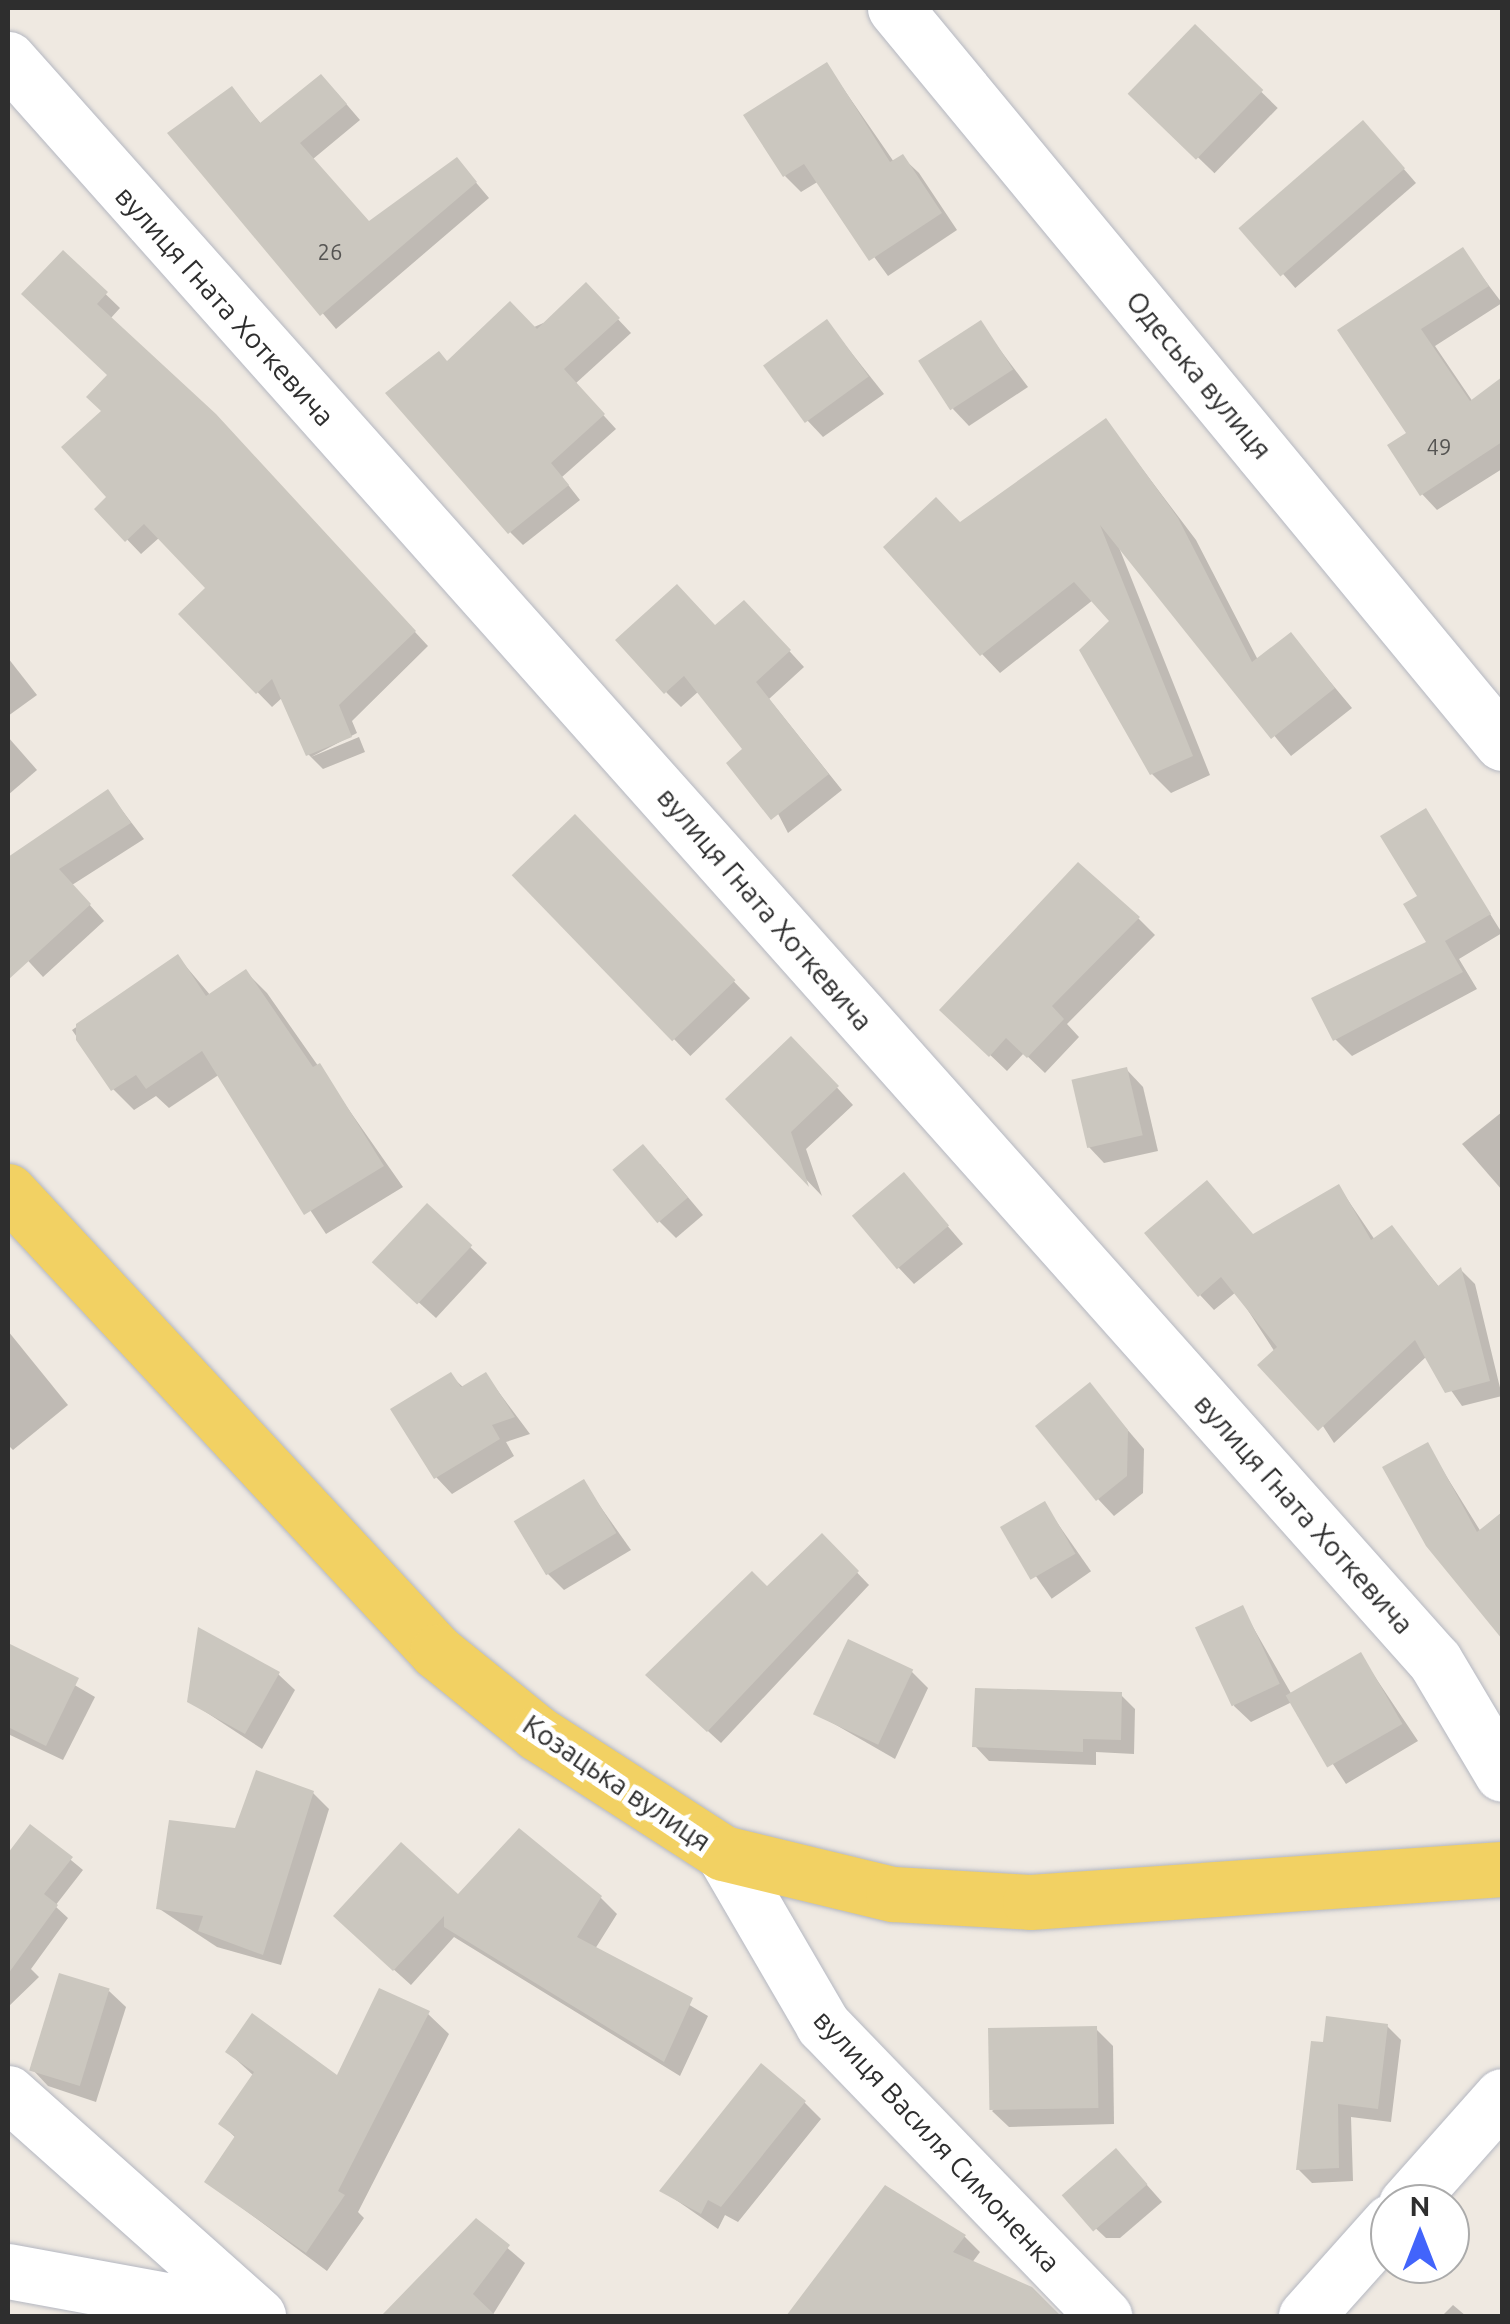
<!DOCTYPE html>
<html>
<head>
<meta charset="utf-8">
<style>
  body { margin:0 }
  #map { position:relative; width:1510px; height:2324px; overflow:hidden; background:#efe9e1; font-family:Ubuntu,sans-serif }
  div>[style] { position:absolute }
  .shadow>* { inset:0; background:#0003; transform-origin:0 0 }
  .building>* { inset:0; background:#cbc7bf; transform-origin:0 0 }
  .roads { filter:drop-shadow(0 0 2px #b4b7c1) drop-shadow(0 0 2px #b4b7c1) }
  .minor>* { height:55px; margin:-27.5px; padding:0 27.5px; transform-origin:27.5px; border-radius:27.5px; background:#fff }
  .major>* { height:55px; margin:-27.5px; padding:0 27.5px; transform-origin:27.5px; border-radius:27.5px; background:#f2d163 }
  span { translate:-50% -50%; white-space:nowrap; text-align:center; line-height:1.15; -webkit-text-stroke:10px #fff; paint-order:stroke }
  .number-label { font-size:22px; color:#555452 }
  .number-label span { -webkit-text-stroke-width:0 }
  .street-label { font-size:28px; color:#2e2e2e }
  .frame { position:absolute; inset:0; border:10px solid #2e2e2e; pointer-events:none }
  .north { position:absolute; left:1370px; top:2184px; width:100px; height:100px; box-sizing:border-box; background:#fff; border:2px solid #ababab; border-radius:50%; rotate:0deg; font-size:28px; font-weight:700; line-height:40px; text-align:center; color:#2e2e2e }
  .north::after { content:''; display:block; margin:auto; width:35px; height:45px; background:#4264fb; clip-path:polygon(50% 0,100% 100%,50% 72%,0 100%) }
</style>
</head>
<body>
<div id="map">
  <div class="shadow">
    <div style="left:1195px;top:28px;width:115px;height:91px;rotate:44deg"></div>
    <div style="clip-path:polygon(827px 65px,894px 162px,902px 157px,919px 173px,957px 230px,888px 276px,819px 181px,801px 192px,785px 176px)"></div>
    <div style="clip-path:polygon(232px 89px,262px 125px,336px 92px,360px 120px,313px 159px,370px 223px,457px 160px,489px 198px,336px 329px,171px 134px)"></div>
    <div style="left:1376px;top:137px;width:61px;height:160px;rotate:49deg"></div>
    <div style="clip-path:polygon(1462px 250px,1502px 303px,1435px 346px,1473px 402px,1502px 380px,1502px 469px,1437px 510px,1422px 494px,1409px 434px,1340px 331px)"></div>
    <div style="clip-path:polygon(63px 253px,120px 308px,110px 319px,230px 432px,428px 646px,352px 721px,357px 733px,311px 757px,359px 737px,365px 752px,323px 769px,309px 755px,283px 697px,272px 707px,182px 614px,209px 588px,160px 537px,141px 554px,98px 509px,110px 498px,110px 375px)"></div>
    <div style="clip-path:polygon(599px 299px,631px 333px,575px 384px,616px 429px,562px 477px,580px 500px,523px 545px,510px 532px,448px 364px)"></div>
    <div style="clip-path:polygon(827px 322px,884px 394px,823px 437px,807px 420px)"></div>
    <div style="clip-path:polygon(980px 323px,1028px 387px,969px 426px,953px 409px)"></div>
    <div style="clip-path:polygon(1106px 421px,1196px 540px,1258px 660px,1291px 635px,1352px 708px,1291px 756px,1118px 545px,1210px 775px,1171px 793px,1152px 774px,1112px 622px,1093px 600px,1000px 673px,982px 654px,960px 525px)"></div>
    <div style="clip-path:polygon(759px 618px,804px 667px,769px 699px,842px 790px,788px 833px,745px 750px,699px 691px,681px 707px,666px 692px,716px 628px)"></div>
    <div style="clip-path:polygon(8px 658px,37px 695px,8px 716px)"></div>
    <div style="clip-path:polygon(8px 737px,37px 770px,8px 795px)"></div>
    <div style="clip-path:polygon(108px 792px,144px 839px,72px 885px,104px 921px,43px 977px,8px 939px,8px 860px)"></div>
    <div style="clip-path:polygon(1426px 811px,1502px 933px,1459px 959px,1477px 989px,1352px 1056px,1335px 1039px,1429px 943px,1420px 897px)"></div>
    <div style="left:575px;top:817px;width:252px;height:83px;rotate:46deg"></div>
    <div style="clip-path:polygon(1138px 918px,1155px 935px,1067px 1024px,1079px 1037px,1045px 1073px,1024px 1053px,1007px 1071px,943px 1010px)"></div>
    <div style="clip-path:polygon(178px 957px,211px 996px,246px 972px,267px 993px,403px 1187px,326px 1234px,220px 1074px,169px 1108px,156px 1096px,134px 1110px,113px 1089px,72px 1030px)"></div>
    <div style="clip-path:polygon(808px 1056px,853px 1105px,806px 1149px,822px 1196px,729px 1099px)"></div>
    <div style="clip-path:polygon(1127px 1070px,1143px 1087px,1158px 1151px,1104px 1163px,1088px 1146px)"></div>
    <div style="clip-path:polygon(1502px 1112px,1502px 1190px,1462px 1144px)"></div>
    <div style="clip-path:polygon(660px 1164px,703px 1215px,676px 1238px,659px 1221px)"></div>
    <div style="clip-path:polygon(904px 1175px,963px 1244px,914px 1284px,898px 1267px)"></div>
    <div style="clip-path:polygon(1339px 1187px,1375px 1240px,1391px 1228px,1440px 1288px,1461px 1270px,1475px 1284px,1502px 1396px,1462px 1406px,1427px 1356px,1334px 1443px,1236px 1292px,1214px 1310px,1200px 1295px,1254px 1236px)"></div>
    <div style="clip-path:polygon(427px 1206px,487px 1263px,436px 1318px,392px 1278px)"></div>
    <div style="clip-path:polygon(8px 1331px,68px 1405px,13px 1450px,8px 1445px)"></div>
    <div style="clip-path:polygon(450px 1375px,464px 1388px,486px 1375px,530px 1434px,506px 1442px,514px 1456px,452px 1494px,436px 1477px)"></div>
    <div style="clip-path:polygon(1090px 1386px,1144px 1449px,1143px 1493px,1114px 1516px,1098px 1499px)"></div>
    <div style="clip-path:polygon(1427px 1445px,1481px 1532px,1502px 1516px,1500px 1627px)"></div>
    <div style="clip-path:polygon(583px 1482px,631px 1550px,564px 1590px,547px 1573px)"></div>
    <div style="left:1044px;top:1504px;width:82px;height:48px;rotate:55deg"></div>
    <div style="clip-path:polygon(822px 1536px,869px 1585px,721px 1743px,661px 1688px)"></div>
    <div style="clip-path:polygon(1242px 1608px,1292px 1695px,1361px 1656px,1418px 1741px,1346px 1784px,1292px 1702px,1251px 1722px,1234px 1706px)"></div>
    <div style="clip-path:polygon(8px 1646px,95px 1697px,63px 1760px,8px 1734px)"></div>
    <div style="clip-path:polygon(911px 1671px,928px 1688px,895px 1759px,817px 1714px)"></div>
    <div style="clip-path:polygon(278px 1674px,295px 1690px,262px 1749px,189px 1701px)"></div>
    <div style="clip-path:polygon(1121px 1695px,1135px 1709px,1134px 1754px,1096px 1752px,1096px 1765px,989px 1761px,975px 1746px)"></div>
    <div style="clip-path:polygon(313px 1793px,329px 1809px,281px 1965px,217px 1947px,158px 1908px,237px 1831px)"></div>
    <div style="clip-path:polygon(31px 1827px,83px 1870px,55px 1906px,68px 1918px,31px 1969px,39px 1977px,8px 2007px,8px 1857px)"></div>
    <div style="clip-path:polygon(458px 1897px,601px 1898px,617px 1914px,595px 1949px,708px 2016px,680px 2076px,454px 1937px,411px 1985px,352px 1932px)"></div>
    <div style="clip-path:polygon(109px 1991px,126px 2007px,96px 2102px,48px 2086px,32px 2069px)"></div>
    <div style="clip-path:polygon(428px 2014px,449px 2034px,358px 2212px,364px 2218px,327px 2271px,207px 2182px,237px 2139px,221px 2124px,254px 2076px,228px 2052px,338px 2079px)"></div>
    <div style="clip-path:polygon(1387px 2026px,1401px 2040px,1391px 2122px,1351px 2117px,1353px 2181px,1312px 2183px,1298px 2169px,1325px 2045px)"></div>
    <div style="clip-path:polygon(1096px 2029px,1113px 2046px,1114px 2124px,1009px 2127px,992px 2111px)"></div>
    <div style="clip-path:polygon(804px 2102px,821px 2119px,738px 2222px,725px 2215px,718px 2229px,663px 2191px)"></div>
    <div style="clip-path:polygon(1132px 2168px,1162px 2202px,1120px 2238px,1106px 2238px,1088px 2221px)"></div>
    <div style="clip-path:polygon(885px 2188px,965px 2237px,980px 2252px,971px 2264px,1052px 2310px,1049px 2316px,789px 2316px)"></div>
    <div style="clip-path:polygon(476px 2221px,525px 2263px,492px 2316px,385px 2316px)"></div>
    <div style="clip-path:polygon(1453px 2305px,1466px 2316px,1442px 2316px)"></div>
  </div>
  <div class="building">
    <div style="left:1195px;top:24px;width:95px;height:97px;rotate:44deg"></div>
    <div style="clip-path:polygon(827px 62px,890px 162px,903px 154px,942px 213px,869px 261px,804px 164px,783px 177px,743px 115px)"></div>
    <div style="clip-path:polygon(321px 74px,347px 104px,300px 143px,369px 221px,457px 157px,477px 182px,320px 316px,167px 133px,232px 86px,260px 123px)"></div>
    <div style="left:1363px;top:120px;width:64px;height:165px;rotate:49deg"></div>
    <div style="clip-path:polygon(1463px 247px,1489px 286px,1421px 329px,1470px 401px,1502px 377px,1502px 442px,1420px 496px,1387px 445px,1406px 433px,1337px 330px)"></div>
    <div style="clip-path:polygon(63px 250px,108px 292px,97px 304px,216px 414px,416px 631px,339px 705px,352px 737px,306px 756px,272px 679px,256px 694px,178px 614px,205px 588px,144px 524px,125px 542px,94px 509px,106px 497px,61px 447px,101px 411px,86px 397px,107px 375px,21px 294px)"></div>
    <div style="clip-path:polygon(586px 282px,620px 318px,564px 369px,605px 414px,551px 463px,569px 485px,508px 534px,385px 393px,439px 351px,447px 361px,510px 301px,537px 329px)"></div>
    <div style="left:827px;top:319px;width:71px;height:79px;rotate:54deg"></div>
    <div style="left:981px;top:320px;width:59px;height:75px;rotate:57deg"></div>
    <div style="clip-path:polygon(1106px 418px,1178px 518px,1252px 662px,1291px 632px,1335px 688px,1271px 739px,1100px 525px,1193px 756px,1150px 775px,1079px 650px,1109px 621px,1074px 582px,980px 656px,883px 547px,936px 497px,960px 522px)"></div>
    <div style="clip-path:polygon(677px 584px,715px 625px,744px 600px,791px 650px,756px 682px,829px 774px,771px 820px,726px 763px,742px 749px,684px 676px,664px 694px,615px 640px)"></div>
    <div style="clip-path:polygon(108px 789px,131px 823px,59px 869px,91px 904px,8px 980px,8px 857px)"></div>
    <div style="clip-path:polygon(1426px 808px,1491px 914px,1445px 941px,1463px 972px,1333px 1041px,1311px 998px,1426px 942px,1403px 904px,1417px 896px,1380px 836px)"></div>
    <div style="left:575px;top:814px;width:231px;height:88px;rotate:46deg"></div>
    <div style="clip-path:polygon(1078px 862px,1140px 917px,1052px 1006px,1064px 1019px,1027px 1058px,1006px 1038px,989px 1057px,939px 1010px)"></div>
    <div style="clip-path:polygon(178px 954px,206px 996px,246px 969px,313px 1067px,320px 1063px,384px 1166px,304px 1215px,202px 1051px,146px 1089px,136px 1075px,111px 1091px,76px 1040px,76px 1024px)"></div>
    <div style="clip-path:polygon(791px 1036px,839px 1086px,791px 1132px,809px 1187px,725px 1099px)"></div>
    <div style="left:1127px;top:1067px;width:70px;height:57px;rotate:77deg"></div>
    <div style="left:643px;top:1144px;width:70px;height:40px;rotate:50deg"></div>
    <div style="left:904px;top:1172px;width:70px;height:68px;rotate:50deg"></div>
    <div style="clip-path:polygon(1207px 1180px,1253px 1234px,1339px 1184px,1371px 1240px,1392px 1225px,1438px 1286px,1461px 1267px,1490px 1381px,1445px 1393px,1415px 1340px,1318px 1431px,1257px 1365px,1277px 1347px,1221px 1277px,1198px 1297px,1144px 1233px)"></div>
    <div style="left:427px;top:1203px;width:62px;height:81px;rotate:43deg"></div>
    <div style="clip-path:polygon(451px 1372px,461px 1387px,486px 1372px,515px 1417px,492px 1425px,500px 1439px,434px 1479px,390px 1409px)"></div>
    <div style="clip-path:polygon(1090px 1382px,1128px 1430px,1127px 1476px,1096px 1501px,1035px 1426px)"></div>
    <div style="clip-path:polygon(1428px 1442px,1477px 1532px,1502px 1512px,1502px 1639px,1426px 1546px,1382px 1467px)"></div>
    <div style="left:584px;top:1479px;width:63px;height:82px;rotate:59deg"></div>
    <div style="left:1045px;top:1501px;width:61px;height:52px;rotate:60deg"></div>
    <div style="clip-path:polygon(822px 1533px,859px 1571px,707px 1732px,645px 1675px,752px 1571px,767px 1586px)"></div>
    <div style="left:1243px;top:1605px;width:87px;height:53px;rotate:65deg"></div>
    <div style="clip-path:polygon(198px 1627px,280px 1672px,245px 1734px,187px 1702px)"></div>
    <div style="left:848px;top:1639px;width:72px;height:83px;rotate:25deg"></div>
    <div style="clip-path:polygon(8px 1643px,79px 1678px,46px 1746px,8px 1727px)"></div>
    <div style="left:1361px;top:1652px;width:83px;height:87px;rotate:60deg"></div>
    <div style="clip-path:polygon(975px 1688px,1122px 1692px,1121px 1740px,1083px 1739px,1083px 1752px,972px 1747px)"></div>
    <div style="clip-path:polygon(256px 1770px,314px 1791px,263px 1955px,198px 1931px,203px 1916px,156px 1909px,169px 1820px,235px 1828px)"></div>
    <div style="clip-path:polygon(30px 1824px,73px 1857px,44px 1894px,58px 1905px,8px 1974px,8px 1853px)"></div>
    <div style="clip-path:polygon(519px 1828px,602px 1896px,577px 1937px,693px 1998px,664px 2062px,444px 1927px,444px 1916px,393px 1971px,333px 1916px,401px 1842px,458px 1894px)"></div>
    <div style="left:59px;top:1973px;width:53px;height:102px;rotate:17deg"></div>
    <div style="clip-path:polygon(379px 1988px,430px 2011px,338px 2191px,345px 2195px,306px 2253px,204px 2182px,235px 2136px,218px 2124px,254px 2072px,225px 2052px,252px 2013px,337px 2075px)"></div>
    <div style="clip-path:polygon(1326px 2016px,1388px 2024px,1378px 2109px,1338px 2104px,1339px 2168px,1296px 2170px,1311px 2041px,1323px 2042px)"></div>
    <div style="left:1097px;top:2026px;width:82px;height:109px;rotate:89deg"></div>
    <div style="clip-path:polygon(761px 2063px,806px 2101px,721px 2207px,708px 2200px,701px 2214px,659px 2191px)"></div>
    <div style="left:1116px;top:2148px;width:48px;height:72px;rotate:49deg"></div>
    <div style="clip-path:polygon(885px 2185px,966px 2235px,953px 2252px,1032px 2287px,1061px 2316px,786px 2316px)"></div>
    <div style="clip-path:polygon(476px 2218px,510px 2245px,473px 2294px,496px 2316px,381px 2316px)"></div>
  </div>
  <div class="roads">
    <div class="minor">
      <div style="left:895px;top:8px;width:953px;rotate:50.45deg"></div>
      <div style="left:8px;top:59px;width:2145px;rotate:48.31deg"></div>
      <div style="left:1435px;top:1661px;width:131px;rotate:59.3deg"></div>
      <div style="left:723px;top:1853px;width:199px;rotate:59.8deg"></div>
      <div style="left:823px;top:2025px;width:405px;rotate:46deg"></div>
      <div style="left:8px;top:2093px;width:335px;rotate:41.7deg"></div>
      <div style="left:1406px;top:2204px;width:144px;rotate:-48.4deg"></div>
      <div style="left:8px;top:2271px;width:248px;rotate:10.4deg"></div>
      <div style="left:1306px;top:2316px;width:126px;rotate:-48.2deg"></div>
    </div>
    <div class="major">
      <div style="left:8px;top:1191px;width:630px;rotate:47.06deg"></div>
      <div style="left:437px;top:1652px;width:129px;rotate:39deg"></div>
      <div style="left:537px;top:1733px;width:221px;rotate:32.8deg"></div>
      <div style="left:723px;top:1853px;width:175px;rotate:13.6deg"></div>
      <div style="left:893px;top:1894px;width:137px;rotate:3.3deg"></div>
      <div style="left:1030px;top:1902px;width:473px;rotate:-4deg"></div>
    </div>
  </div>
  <div class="number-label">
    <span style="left:330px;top:252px">26</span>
    <span style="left:1439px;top:447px">49</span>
  </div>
  <div class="street-label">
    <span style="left:225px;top:306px;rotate:48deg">вулиця Гната Хоткевича</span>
    <span style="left:1199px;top:375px;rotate:50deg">Одеська вулиця</span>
    <span style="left:765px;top:909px;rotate:49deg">вулиця Гната Хоткевича</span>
    <span style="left:1304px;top:1514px;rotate:48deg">вулиця Гната Хоткевича</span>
    <span style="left:617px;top:1783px;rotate:34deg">Козацька вулиця</span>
    <span style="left:937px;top:2141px;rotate:47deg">вулиця Василя Симоненка</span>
  </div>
  <div class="frame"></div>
  <div class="north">N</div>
</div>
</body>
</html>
